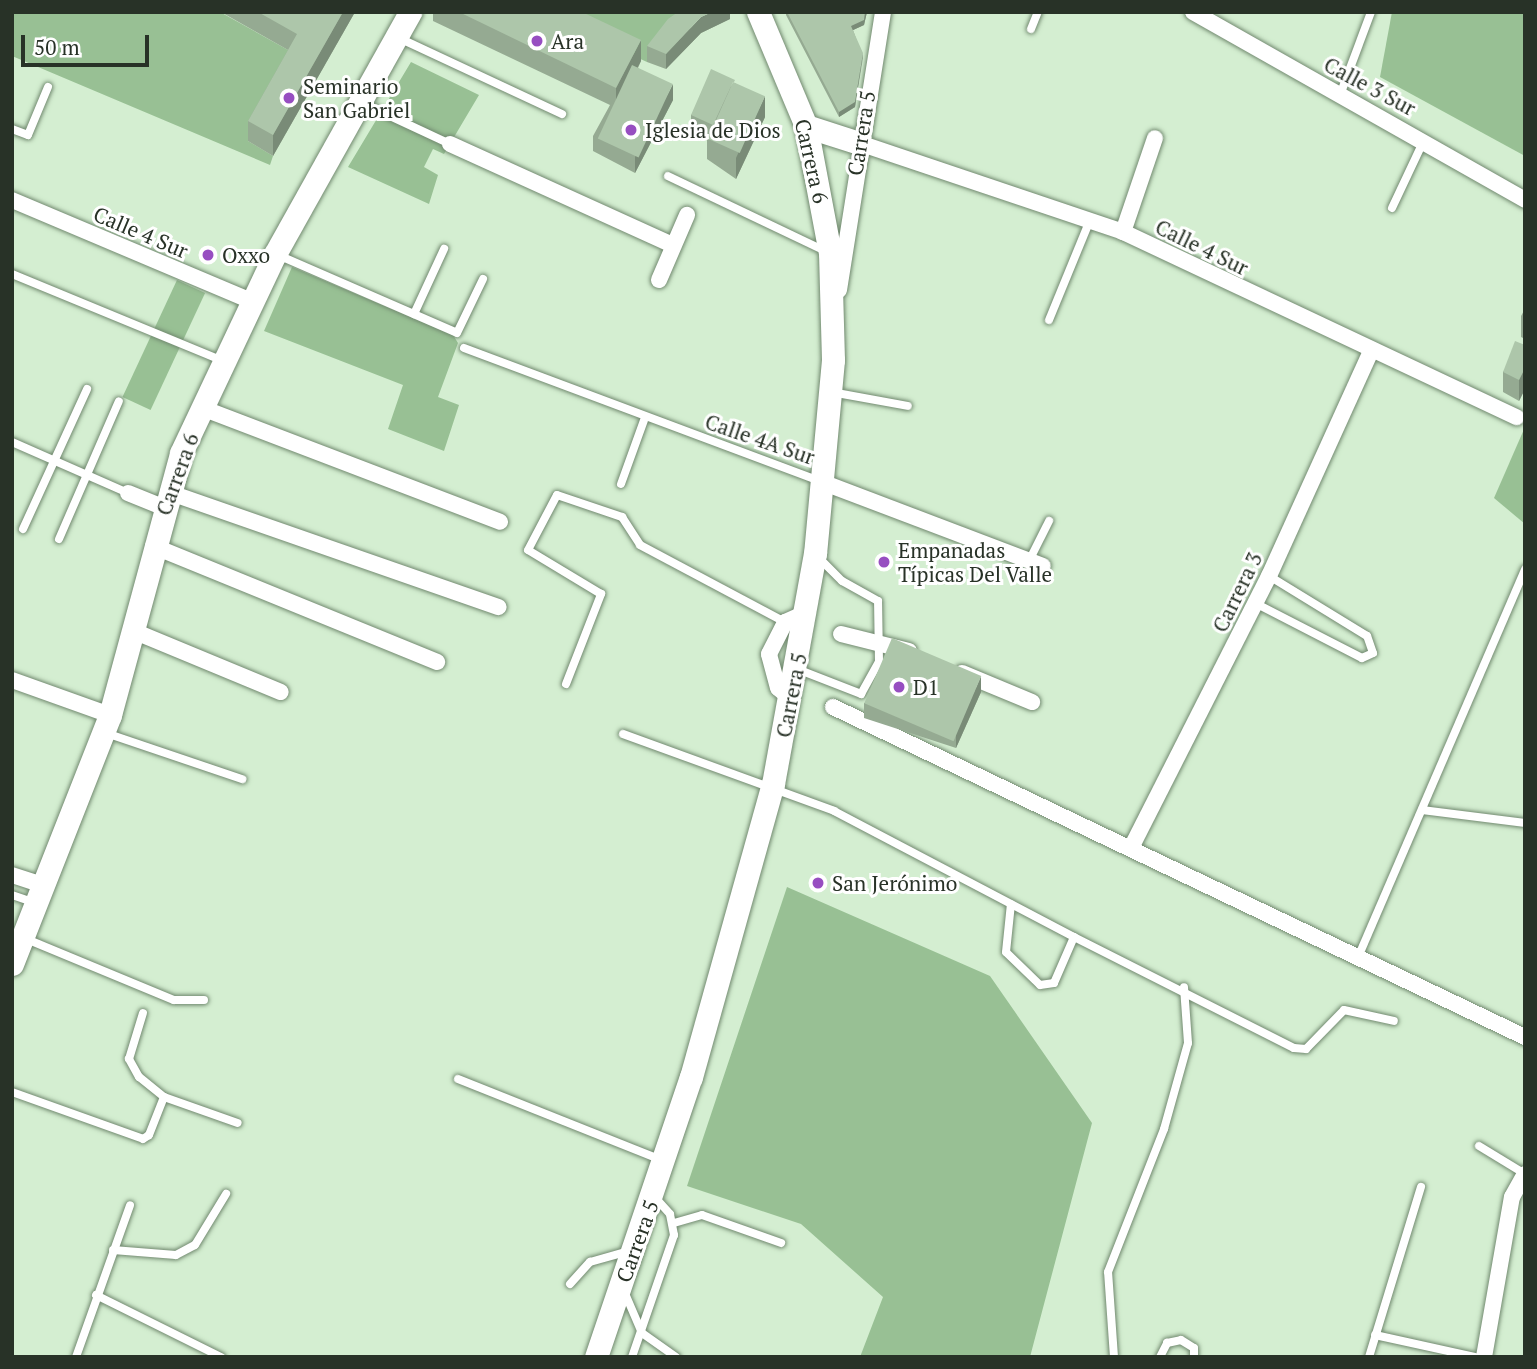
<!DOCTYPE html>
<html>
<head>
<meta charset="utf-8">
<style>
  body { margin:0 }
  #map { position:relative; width:1537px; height:1369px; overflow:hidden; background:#d4eed1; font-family:"PT Serif",serif }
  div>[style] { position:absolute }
  .green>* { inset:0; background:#98c094; transform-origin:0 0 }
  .roads { filter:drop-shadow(0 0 2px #71896f) drop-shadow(0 0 2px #71896f) }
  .service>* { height:8px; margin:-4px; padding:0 4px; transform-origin:4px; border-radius:4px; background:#fff }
  .minor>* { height:16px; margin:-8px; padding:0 8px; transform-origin:8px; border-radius:8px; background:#fff }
  .secondary>* { height:23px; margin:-11.5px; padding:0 11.5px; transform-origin:11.5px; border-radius:11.5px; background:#fff }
  .wall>* { inset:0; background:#95aa92 }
  .shaded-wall>* { inset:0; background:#798b77 }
  .building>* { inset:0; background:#adc6aa; transform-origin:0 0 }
  .dots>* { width:19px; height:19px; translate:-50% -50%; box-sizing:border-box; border:4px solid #fff; border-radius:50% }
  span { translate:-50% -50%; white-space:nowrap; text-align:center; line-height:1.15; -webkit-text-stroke:6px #fff; paint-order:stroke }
  .poi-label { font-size:21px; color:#283227 }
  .left { translate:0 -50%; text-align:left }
  .street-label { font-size:21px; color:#283227 }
  .frame { position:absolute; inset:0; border:14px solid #283227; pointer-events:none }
  .scale { position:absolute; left:21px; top:35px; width:128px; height:32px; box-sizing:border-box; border:4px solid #283227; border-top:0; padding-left:9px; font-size:21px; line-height:24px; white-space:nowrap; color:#283227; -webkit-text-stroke:5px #fff; paint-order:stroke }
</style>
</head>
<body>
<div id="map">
  <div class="green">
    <div style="clip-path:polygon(12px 12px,220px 12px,297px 55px,248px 141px,273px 156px,270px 165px,12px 56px)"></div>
    <div style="clip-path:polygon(538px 12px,702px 12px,668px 35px,647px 62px)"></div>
    <div style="clip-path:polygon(1392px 12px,1525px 12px,1525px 156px,1380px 77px)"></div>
    <div style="clip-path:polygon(411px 62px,479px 95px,444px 154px,433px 149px,424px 167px,438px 175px,429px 204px,348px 167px)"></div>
    <div style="clip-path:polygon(292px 267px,453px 335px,458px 343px,438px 397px,459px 405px,444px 451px,388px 429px,403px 385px,264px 331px)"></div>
    <div style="left:177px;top:280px;width:31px;height:129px;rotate:25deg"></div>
    <div style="clip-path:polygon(1525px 427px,1525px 524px,1494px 498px)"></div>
    <div style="clip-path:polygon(787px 887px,990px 976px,1092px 1123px,1030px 1357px,860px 1357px,883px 1297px,801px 1224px,687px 1186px)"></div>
  </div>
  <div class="roads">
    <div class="service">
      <div style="left:1031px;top:29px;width:18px;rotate:-68deg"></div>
      <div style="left:399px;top:38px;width:180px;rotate:25deg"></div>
      <div style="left:1340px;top:95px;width:89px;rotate:-69.5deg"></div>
      <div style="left:360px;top:102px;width:99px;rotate:25deg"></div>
      <div style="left:12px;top:129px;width:17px;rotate:21deg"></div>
      <div style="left:28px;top:135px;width:52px;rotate:-67.4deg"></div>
      <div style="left:668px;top:176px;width:176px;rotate:25.5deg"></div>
      <div style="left:1392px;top:208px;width:73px;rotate:-64.8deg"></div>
      <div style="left:278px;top:255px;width:195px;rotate:23.5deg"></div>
      <div style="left:457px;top:333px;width:60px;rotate:-64.3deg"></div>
      <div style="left:12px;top:274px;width:228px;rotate:22.4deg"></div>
      <div style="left:414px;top:314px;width:72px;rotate:-65.2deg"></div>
      <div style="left:1049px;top:320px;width:108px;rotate:-67.7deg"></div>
      <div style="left:464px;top:348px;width:379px;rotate:20.5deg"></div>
      <div style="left:831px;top:392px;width:78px;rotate:10.3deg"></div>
      <div style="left:12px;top:442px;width:127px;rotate:23.7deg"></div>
      <div style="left:621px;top:484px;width:68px;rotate:-70.2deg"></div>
      <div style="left:23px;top:529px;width:154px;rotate:-65.4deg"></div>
      <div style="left:59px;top:539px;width:150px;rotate:-66.5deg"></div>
      <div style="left:1029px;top:561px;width:45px;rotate:-63.4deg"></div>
      <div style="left:1255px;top:603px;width:120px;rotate:27.2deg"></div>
      <div style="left:1362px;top:658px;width:12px;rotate:-24deg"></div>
      <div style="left:1373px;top:653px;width:18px;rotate:-109deg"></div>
      <div style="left:1367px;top:636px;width:115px;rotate:-148.5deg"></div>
      <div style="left:797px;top:669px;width:69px;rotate:21.3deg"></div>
      <div style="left:861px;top:694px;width:37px;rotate:-61deg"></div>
      <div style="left:879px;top:662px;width:61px;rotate:-90.9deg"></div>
      <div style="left:878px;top:601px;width:41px;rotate:-150.9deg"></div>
      <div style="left:842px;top:581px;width:33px;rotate:-135deg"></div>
      <div style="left:566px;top:684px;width:97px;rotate:-68.7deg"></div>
      <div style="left:601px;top:594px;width:85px;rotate:-148.9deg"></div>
      <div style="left:528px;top:550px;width:62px;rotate:-62.2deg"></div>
      <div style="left:557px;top:495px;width:69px;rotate:18.7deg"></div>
      <div style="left:622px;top:517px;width:33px;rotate:57deg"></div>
      <div style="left:640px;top:545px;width:164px;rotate:28deg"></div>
      <div style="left:106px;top:733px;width:144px;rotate:18.7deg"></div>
      <div style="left:623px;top:734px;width:225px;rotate:20deg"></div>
      <div style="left:834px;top:811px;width:271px;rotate:27.7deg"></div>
      <div style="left:1074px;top:937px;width:50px;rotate:113.5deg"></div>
      <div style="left:1054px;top:983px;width:14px;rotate:172deg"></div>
      <div style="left:1040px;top:985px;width:47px;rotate:-135.9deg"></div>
      <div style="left:1006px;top:952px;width:48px;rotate:-84.1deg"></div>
      <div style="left:1422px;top:810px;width:104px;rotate:7.2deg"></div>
      <div style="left:12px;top:895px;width:21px;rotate:19deg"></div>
      <div style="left:1074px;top:937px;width:246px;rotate:26.8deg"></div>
      <div style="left:1294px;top:1048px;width:12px;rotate:5deg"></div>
      <div style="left:1306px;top:1049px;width:54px;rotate:-45.7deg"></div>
      <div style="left:1344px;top:1010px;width:51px;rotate:12.4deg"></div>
      <div style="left:24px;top:938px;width:162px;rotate:22.5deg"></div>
      <div style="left:174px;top:1000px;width:30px"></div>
      <div style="left:1359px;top:955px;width:420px;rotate:-66.7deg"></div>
      <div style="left:458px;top:1079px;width:219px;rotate:21.7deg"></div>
      <div style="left:12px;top:1092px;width:139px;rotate:19.7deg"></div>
      <div style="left:143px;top:1139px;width:7px;rotate:-34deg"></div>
      <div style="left:149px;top:1135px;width:41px;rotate:-68.5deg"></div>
      <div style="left:164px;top:1097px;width:32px;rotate:-141deg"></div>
      <div style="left:139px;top:1077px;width:21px;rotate:-119deg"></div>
      <div style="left:129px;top:1059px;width:48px;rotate:-73.1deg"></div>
      <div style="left:164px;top:1097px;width:78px;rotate:19.4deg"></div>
      <div style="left:1479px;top:1146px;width:54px;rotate:31.3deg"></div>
      <div style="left:674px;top:1223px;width:29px;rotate:-16deg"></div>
      <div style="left:702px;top:1215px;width:84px;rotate:19.5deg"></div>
      <div style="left:113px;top:1250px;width:63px;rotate:4.5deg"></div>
      <div style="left:176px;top:1255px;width:21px;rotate:-28deg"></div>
      <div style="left:195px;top:1245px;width:60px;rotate:-58.7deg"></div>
      <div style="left:570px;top:1284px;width:30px;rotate:-48deg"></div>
      <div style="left:590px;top:1262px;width:41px;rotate:-15.8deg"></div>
      <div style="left:624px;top:1291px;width:46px;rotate:66.8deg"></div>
      <div style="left:642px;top:1333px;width:42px;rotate:35.2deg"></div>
      <div style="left:96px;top:1295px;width:140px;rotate:26.4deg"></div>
      <div style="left:1375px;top:1335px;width:102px;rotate:12.4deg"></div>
      <div style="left:76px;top:1357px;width:161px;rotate:-70.4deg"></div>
      <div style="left:632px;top:1357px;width:129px;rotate:-71deg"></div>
      <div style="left:674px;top:1235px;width:21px;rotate:-101deg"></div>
      <div style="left:670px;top:1214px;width:24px;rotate:-132deg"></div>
      <div style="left:1114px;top:1357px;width:85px;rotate:-94deg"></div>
      <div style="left:1108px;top:1272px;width:154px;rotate:-68.6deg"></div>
      <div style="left:1164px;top:1129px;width:89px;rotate:-74.4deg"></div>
      <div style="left:1188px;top:1043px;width:56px;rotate:-94.1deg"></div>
      <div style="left:1160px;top:1357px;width:16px;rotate:-63deg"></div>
      <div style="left:1167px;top:1343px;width:14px;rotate:-12deg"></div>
      <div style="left:1181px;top:1340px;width:15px;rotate:32deg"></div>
      <div style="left:1194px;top:1348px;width:9px;rotate:90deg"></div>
      <div style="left:1369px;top:1357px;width:178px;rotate:-73deg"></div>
    </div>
    <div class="minor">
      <div style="left:1193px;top:12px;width:382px;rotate:29.5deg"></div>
      <div style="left:859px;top:143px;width:279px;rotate:18.6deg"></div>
      <div style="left:1123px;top:232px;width:435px;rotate:25.2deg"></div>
      <div style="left:450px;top:144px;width:245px;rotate:24.4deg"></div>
      <div style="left:12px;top:200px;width:262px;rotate:22.9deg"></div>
      <div style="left:1123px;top:232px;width:99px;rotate:-71.2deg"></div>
      <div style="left:659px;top:280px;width:71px;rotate:-66.7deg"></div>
      <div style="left:839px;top:290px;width:281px;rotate:-81deg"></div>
      <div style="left:202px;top:408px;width:319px;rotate:20.9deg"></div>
      <div style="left:822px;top:482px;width:236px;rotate:20.8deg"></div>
      <div style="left:168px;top:492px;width:350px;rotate:19.2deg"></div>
      <div style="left:128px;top:493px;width:38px;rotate:22deg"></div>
      <div style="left:153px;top:546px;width:307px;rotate:22.2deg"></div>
      <div style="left:131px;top:630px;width:162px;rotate:22.5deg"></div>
      <div style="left:841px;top:634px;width:70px;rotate:14deg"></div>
      <div style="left:962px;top:673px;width:76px;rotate:22.5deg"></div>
      <div style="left:12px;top:680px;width:104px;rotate:19.7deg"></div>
      <div style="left:792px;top:700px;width:18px;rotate:-139deg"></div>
      <div style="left:778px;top:688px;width:35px;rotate:-105deg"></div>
      <div style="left:769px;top:654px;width:36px;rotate:-63deg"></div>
      <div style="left:785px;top:622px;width:24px;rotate:-24deg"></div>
      <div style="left:833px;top:707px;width:767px;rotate:25.5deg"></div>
      <div style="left:1132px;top:846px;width:303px;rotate:-63.1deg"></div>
      <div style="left:1269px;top:576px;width:247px;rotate:-65.6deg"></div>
      <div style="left:12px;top:875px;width:35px;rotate:18deg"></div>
      <div style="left:1484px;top:1357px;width:162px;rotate:-80.1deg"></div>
      <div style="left:1512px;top:1197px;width:26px;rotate:-61deg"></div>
    </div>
    <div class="secondary">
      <div style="left:806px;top:126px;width:56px;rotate:17.8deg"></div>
      <div style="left:12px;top:964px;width:268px;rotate:-68.5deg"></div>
      <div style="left:110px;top:715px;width:271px;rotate:-74.8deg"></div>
      <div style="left:181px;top:453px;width:220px;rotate:-64.7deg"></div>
      <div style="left:275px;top:254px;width:277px;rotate:-60.8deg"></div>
      <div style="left:596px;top:1357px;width:296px;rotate:-71.3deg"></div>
      <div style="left:691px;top:1077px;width:304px;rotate:-74.4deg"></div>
      <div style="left:773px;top:784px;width:234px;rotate:-79.7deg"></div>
      <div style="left:815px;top:554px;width:195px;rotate:-84.7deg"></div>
      <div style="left:833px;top:360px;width:107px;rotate:-91.6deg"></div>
      <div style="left:830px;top:253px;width:129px;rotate:-100.7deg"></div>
      <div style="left:806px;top:126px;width:124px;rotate:-112.8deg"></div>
    </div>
  </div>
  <div class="wall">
    <div style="clip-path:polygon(221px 12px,355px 12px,273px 156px,248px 141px,248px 121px,288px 50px)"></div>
    <div style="clip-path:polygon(433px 12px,582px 12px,641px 61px,638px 68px,673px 100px,635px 173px,593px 151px,593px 136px,610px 105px,433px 21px)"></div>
    <div style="clip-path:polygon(730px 12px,730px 19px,701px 33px,666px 69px,647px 62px,647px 46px)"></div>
    <div style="clip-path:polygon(786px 12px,867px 12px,864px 25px,853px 30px,863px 58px,855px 107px,839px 117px,786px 15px)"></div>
    <div style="clip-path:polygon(735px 83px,765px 117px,736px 179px,707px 159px,707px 138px,691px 131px,691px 115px)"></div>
    <div style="clip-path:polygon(1525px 309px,1525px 339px,1521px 337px,1521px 316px)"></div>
    <div style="clip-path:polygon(1525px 345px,1525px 389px,1519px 401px,1503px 392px,1503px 372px)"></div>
    <div style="clip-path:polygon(981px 692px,956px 748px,864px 718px,864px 703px)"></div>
  </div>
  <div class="shaded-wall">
    <div style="clip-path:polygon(343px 12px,355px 12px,273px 156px,273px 135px)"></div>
    <div style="clip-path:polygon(712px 12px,730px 12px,730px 19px,701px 33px,666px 69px,666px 54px,701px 17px)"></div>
    <div style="clip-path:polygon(865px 12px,867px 12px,864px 25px,851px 31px,851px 26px)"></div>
    <div style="clip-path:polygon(641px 40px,641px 61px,616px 108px,616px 88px)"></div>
    <div style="clip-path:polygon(863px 53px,855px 107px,839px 117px,839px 112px)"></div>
    <div style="clip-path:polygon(673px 84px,673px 100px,635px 173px,635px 157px)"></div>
    <div style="clip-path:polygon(765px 96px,765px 117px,736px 179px,736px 158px)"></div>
    <div style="clip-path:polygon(1525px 368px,1525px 389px,1519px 401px,1519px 380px)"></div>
    <div style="clip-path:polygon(981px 676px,981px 692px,956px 748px,956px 733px)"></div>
  </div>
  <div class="building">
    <div style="clip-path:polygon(258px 12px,343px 12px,273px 135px,248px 121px,297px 34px)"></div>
    <div style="clip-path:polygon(459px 12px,582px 12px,641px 40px,616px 88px)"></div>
    <div style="clip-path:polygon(678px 12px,712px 12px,701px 17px,666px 54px,647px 46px,668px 19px)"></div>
    <div style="clip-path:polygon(787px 12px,865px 12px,864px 20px,851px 26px,863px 53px,855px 102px,839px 112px)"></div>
    <div style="left:632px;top:65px;width:45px;height:81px;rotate:25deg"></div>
    <div style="clip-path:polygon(711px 69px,735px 80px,734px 82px,733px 82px,713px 125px,691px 115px)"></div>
    <div style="left:733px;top:82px;width:35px;height:62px;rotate:24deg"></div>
    <div style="clip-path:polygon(1515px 341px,1525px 345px,1525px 368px,1519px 380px,1503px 372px)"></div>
    <div style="left:892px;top:638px;width:97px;height:71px;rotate:23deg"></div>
  </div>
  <div class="dots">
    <div style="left:537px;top:41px;background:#974ec1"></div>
    <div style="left:289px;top:98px;background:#974ec1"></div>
    <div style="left:631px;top:130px;background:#974ec1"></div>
    <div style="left:208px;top:255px;background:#974ec1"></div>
    <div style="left:884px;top:562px;background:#974ec1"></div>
    <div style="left:899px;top:687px;background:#974ec1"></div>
    <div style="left:818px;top:883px;background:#974ec1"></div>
  </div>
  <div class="poi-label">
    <span class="left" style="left:551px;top:41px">Ara</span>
    <span class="left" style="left:303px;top:98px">Seminario<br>San Gabriel</span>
    <span class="left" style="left:645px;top:130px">Iglesia de Dios</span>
    <span class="left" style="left:222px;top:255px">Oxxo</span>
    <span class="left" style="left:898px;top:562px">Empanadas<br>Típicas Del Valle</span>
    <span class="left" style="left:913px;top:687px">D1</span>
    <span class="left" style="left:832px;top:883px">San Jerónimo</span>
  </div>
  <div class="street-label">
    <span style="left:1370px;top:86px;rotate:28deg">Calle 3 Sur</span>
    <span style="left:861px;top:133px;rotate:-81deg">Carrera 5</span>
    <span style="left:812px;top:161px;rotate:77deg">Carrera 6</span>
    <span style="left:141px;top:232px;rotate:23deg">Calle 4 Sur</span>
    <span style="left:1202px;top:247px;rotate:26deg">Calle 4 Sur</span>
    <span style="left:760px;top:439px;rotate:19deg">Calle 4A Sur</span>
    <span style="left:177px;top:474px;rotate:-70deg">Carrera 6</span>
    <span style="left:1237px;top:592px;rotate:-64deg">Carrera 3</span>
    <span style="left:791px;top:695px;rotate:-79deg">Carrera 5</span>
    <span style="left:637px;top:1241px;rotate:-70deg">Carrera 5</span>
  </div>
  <div class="frame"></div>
  <div class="scale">50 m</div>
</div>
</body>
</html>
